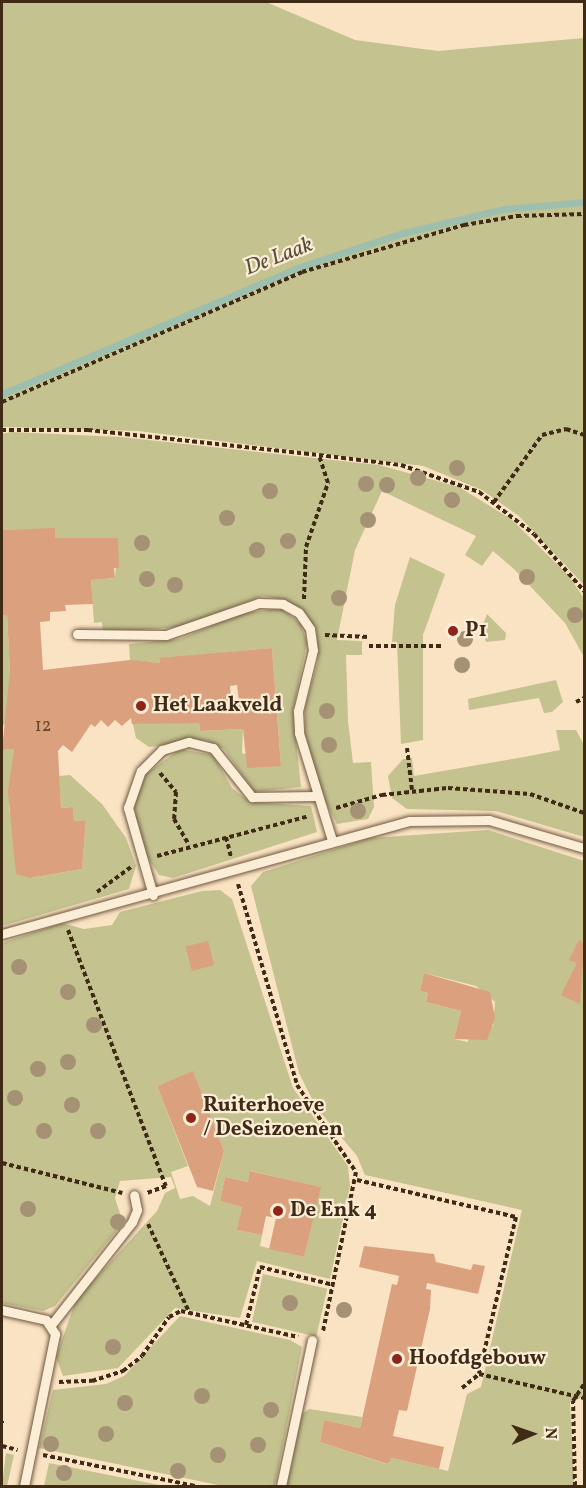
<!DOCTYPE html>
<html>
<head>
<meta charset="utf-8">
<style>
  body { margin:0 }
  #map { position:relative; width:586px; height:1488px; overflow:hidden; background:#fae3c2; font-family:Vollkorn,serif }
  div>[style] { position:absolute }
  .green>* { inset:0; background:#c4c28f; transform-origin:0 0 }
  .stream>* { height:7px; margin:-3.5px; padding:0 3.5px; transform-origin:3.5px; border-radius:3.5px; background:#9fbfae }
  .building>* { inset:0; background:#dba07e; transform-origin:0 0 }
  .path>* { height:4px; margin-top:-2px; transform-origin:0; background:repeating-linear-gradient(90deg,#3f2a15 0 4.5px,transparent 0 7.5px) }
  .roads { filter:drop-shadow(0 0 2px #6e5840) drop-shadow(0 0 2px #6e5840) }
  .lane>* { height:9px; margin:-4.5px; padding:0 4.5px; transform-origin:4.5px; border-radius:4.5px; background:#fcedd7 }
  .trees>* { width:16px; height:16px; margin:-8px; border-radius:50%; background:#a59274 }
  .dots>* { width:16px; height:16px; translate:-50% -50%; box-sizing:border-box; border:3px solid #fcedd7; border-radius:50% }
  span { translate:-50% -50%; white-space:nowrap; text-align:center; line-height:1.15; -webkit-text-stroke:4.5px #fcedd7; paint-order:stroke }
  .number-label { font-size:18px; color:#66482f }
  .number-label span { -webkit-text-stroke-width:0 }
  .poi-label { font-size:21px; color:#3f2a15; font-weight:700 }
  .left { translate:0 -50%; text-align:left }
  .water-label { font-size:22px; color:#574f3b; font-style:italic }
  .frame { position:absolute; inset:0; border:3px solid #3f2a15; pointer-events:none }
  .north { position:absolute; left:502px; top:1404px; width:60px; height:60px; -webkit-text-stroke:4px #fcedd7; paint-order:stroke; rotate:88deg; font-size:16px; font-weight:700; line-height:24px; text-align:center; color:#3f2a15 }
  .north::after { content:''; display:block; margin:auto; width:21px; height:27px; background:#3f2a15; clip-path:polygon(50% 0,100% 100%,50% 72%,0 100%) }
</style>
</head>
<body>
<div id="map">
  <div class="green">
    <div style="clip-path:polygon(2px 2px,266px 2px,355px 40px,438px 51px,584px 38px,584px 585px,519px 516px,482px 490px,423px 466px,138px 431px,2px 427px)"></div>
    <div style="clip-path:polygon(11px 432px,121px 437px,379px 465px,459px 487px,511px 519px,568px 575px,584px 598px,584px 657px,565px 623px,514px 569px,493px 551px,482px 566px,465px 555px,476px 536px,382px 491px,355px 550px,337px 640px,362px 641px,362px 655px,346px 655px,348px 721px,353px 763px,371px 762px,374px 807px,368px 819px,337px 824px,321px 793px,305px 733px,305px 708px,318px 661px,317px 632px,307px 614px,286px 600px,263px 596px,179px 627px,103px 633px,102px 622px,94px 623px,91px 580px,115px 578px,118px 538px,55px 538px,55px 529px,2px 530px,2px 434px)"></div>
    <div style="clip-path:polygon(410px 557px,445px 574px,423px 635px,423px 740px,401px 744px,397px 642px,392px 642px,395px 605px)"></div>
    <div style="clip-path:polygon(280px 608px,301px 624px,307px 643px,293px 711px,301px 787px,254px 792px,224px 749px,205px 740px,149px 747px,136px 738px,133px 724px,189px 721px,199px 723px,200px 731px,243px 729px,242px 753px,281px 766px,272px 648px,159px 659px,160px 663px,130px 661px,129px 644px,180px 639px,239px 614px)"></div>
    <div style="clip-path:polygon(487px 614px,506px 633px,505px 640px,486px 642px,482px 627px)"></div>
    <div style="clip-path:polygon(2px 615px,7px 615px,10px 671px,8px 720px,2px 727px)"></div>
    <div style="clip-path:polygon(556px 680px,563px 702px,552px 712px,544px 713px,539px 698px,469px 710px,468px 699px)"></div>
    <div style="clip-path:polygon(556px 730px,576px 730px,584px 745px,584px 837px,496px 811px,407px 809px,392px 798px,388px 776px,403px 759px,412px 758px,414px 776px,524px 757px,560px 750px)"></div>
    <div style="clip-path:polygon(14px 749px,9px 809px,30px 878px,82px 869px,86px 820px,74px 821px,73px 807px,61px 808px,59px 776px,70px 775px,102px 804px,126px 838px,136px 866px,129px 889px,2px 926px,2px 750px)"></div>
    <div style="clip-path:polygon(180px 749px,213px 755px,232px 788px,250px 802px,311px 806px,317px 832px,173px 878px,159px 875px,141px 847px,134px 805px,146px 774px)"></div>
    <div style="clip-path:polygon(evenodd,488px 830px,584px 861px,584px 1397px,570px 1402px,574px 1480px,572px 1486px,287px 1486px,302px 1414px,309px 1409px,362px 1417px,360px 1428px,324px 1420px,320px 1442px,386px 1464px,392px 1458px,448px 1471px,467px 1394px,481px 1387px,522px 1210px,365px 1175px,357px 1156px,316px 1107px,299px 1073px,251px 886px,263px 872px,370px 838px,488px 830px,424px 973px,476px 986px,495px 1002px,493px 1026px,469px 1036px,468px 1042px,454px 1039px,461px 1011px,426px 1002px,428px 993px,420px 991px,424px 973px)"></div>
    <div style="clip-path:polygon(evenodd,202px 891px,220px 890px,232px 899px,293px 1088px,348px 1166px,350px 1186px,330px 1279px,257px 1261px,240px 1318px,175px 1308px,118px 1368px,63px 1376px,56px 1357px,76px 1300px,157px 1211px,165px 1193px,175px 1188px,171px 1177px,120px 1181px,115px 1198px,123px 1223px,55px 1306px,43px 1311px,2px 1303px,2px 943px,62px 923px,84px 929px,112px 925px,120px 912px,202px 891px,193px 1072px,224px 1151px,210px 1206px,193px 1196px,180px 1199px,171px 1172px,188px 1166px,157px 1086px,193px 1072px,202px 891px,251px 1171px,320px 1187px,304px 1257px,260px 1246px,262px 1235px,238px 1230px,242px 1207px,220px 1201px,225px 1177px,248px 1182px,251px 1171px)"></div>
    <div style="left:263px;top:1274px;width:66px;height:49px;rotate:13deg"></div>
    <div style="clip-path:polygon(180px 1316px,290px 1340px,302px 1347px,275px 1486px,223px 1486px,39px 1448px,53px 1390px,106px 1384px,124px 1376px)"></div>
    <div style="clip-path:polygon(6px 1453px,14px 1455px,7px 1486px,2px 1486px)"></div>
    <div style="clip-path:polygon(49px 1463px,164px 1486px,44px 1486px)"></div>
  </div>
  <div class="stream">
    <div style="left:2px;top:394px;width:324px;rotate:-23.1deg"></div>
    <div style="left:300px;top:267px;width:108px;rotate:-18.3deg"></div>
    <div style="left:403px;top:233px;width:104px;rotate:-13.4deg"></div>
    <div style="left:504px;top:209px;width:80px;rotate:-5deg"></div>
  </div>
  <div class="building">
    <div style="clip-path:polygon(evenodd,55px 528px,55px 538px,118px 538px,119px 568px,114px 568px,115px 578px,91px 580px,93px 604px,65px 605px,66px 611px,50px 612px,50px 621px,40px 622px,43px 670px,130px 660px,160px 663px,159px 658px,272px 648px,281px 766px,247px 768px,243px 729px,200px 731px,199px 723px,132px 724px,131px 718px,122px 726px,115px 720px,108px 727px,101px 720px,95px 727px,91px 724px,72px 752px,63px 745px,58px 751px,61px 808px,73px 807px,74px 821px,86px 820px,82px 869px,30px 878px,16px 874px,8px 792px,14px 749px,2px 750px,10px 671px,7px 615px,2px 615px,2px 530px,55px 528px,237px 685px,239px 701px,231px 702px,230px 686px,237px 685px)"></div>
    <div style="clip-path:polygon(579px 940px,584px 943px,580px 1004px,561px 995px,577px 963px,569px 960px)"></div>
    <div style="left:208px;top:941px;width:25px;height:23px;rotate:76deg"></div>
    <div style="clip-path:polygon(424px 973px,490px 992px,495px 1018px,487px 1040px,454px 1039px,461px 1011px,426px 1002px,428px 993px,420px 991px)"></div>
    <div style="clip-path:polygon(193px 1071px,224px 1151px,213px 1191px,197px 1187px,157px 1086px)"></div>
    <div style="clip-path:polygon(250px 1171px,321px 1187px,304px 1257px,269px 1249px,276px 1218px,266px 1216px,262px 1235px,237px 1230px,242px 1207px,220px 1201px,225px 1177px,248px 1182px)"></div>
    <div style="clip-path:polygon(364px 1246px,434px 1254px,436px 1262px,471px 1270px,473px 1264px,485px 1266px,478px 1294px,427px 1283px,426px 1289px,431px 1290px,430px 1309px,407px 1411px,399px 1410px,393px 1436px,444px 1447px,439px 1469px,392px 1458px,387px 1464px,320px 1442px,324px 1420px,360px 1428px,392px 1284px,397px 1285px,399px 1276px,359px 1267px)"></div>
  </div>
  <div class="path">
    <div style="left:2px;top:402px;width:327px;rotate:-23.4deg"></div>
    <div style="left:302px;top:272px;width:169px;rotate:-16.2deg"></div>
    <div style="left:464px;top:225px;width:54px;rotate:-9.6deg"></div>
    <div style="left:517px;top:216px;width:67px;rotate:-1.7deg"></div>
    <div style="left:2px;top:430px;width:86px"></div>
    <div style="left:88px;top:430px;width:232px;rotate:6.2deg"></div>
    <div style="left:494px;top:502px;width:82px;rotate:-54.4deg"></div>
    <div style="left:542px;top:435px;width:25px;rotate:-14deg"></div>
    <div style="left:566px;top:429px;width:19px;rotate:18deg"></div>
    <div style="left:304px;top:599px;width:52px;rotate:-87.8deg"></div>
    <div style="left:306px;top:547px;width:68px;rotate:-71deg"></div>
    <div style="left:328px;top:483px;width:29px;rotate:-108deg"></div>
    <div style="left:319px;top:455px;width:83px;rotate:7deg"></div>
    <div style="left:401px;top:465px;width:83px;rotate:19.1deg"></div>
    <div style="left:479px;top:492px;width:69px;rotate:37.4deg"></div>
    <div style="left:534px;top:534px;width:76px;rotate:48.7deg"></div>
    <div style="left:325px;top:635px;width:44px;rotate:2.6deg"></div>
    <div style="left:369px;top:646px;width:74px"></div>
    <div style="left:576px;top:702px;width:9px;rotate:-27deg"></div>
    <div style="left:407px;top:748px;width:42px;rotate:83.2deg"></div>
    <div style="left:160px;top:773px;width:25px;rotate:50deg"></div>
    <div style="left:176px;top:792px;width:27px;rotate:94deg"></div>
    <div style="left:174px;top:819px;width:30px;rotate:60deg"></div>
    <div style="left:336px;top:808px;width:48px;rotate:-15.8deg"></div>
    <div style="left:382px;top:795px;width:66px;rotate:-6.1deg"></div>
    <div style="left:448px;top:788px;width:82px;rotate:4.2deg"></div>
    <div style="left:530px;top:794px;width:57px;rotate:19.4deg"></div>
    <div style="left:226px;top:837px;width:21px;rotate:76deg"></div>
    <div style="left:157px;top:856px;width:157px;rotate:-14.7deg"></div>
    <div style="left:238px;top:884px;width:209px;rotate:73.6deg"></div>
    <div style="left:297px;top:1085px;width:105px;rotate:55.9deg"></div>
    <div style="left:356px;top:1172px;width:163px;rotate:101.7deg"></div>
    <div style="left:97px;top:892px;width:42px;rotate:-36.3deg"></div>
    <div style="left:68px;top:930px;width:274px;rotate:69.1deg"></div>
    <div style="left:166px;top:1186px;width:20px;rotate:160deg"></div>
    <div style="left:2px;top:1163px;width:124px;rotate:14deg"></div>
    <div style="left:357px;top:1180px;width:163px;rotate:13.1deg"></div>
    <div style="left:516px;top:1217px;width:161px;rotate:103.3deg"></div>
    <div style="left:148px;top:1224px;width:97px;rotate:65deg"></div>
    <div style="left:246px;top:1325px;width:60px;rotate:-76.4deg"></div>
    <div style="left:260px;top:1267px;width:76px;rotate:13.7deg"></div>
    <div style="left:59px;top:1382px;width:33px;rotate:-2deg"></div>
    <div style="left:92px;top:1381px;width:33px;rotate:-18deg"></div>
    <div style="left:123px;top:1371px;width:24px;rotate:-38deg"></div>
    <div style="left:142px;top:1356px;width:47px;rotate:-55.3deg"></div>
    <div style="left:169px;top:1317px;width:13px;rotate:-27deg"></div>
    <div style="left:181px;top:1311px;width:120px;rotate:12.5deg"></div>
    <div style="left:462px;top:1388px;width:22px;rotate:-39deg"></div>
    <div style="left:479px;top:1374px;width:108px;rotate:12.9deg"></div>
    <div style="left:2px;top:1423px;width:2px;rotate:-90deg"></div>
    <div style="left:2px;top:1446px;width:16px;rotate:14deg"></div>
    <div style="left:43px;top:1455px;width:155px;rotate:11.5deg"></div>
    <div style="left:575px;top:1486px;width:85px;rotate:-91.3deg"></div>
    <div style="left:573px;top:1401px;width:20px;rotate:-57deg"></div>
  </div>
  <div class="roads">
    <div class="lane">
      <div style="left:77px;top:634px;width:89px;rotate:0.6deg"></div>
      <div style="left:166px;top:635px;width:98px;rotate:-19deg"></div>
      <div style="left:259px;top:603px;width:24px;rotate:2deg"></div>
      <div style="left:283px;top:604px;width:18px;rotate:29deg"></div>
      <div style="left:299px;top:613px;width:19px;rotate:55deg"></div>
      <div style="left:310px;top:629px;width:21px;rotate:82deg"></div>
      <div style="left:313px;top:650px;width:63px;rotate:103.8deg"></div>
      <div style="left:298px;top:711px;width:22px;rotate:87deg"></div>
      <div style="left:299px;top:733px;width:112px;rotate:72.9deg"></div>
      <div style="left:153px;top:895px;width:91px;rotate:-106deg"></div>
      <div style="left:128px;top:808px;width:39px;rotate:-71deg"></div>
      <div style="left:141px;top:771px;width:30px;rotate:-45deg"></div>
      <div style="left:162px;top:750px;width:28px;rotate:-17deg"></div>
      <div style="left:189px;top:742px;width:25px;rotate:14deg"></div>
      <div style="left:213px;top:748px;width:63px;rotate:51.5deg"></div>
      <div style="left:252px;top:797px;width:63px;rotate:-0.9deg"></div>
      <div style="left:2px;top:934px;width:423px;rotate:-15.5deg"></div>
      <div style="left:410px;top:821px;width:79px;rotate:-0.7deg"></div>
      <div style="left:489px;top:820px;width:99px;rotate:16.4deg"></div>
      <div style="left:2px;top:1310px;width:45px;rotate:12.8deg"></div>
      <div style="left:46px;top:1320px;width:17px;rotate:57deg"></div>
      <div style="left:55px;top:1334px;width:155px;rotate:101.5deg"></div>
      <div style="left:51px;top:1325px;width:131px;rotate:-51.8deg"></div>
      <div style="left:132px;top:1222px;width:13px;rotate:-67deg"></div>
      <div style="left:137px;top:1210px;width:15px;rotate:-101deg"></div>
      <div style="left:281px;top:1486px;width:149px;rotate:-78deg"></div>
    </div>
  </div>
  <div class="trees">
    <div style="left:457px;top:468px"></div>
    <div style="left:418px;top:478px"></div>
    <div style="left:366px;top:484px"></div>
    <div style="left:387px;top:485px"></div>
    <div style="left:270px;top:491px"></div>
    <div style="left:452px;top:500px"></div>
    <div style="left:227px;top:518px"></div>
    <div style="left:368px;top:520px"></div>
    <div style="left:288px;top:541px"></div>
    <div style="left:142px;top:543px"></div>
    <div style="left:257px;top:550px"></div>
    <div style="left:527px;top:577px"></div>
    <div style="left:147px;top:579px"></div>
    <div style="left:175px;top:585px"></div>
    <div style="left:339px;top:598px"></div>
    <div style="left:575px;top:615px"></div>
    <div style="left:465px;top:639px"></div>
    <div style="left:462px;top:665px"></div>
    <div style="left:327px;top:711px"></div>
    <div style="left:329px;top:745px"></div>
    <div style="left:358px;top:811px"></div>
    <div style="left:19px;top:967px"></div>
    <div style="left:68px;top:992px"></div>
    <div style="left:94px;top:1025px"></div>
    <div style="left:68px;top:1062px"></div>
    <div style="left:38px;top:1069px"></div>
    <div style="left:15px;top:1098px"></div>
    <div style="left:72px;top:1105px"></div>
    <div style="left:44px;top:1131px"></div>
    <div style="left:98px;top:1131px"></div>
    <div style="left:28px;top:1209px"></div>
    <div style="left:118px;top:1222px"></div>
    <div style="left:290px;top:1303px"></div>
    <div style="left:344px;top:1310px"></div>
    <div style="left:113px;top:1347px"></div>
    <div style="left:202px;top:1396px"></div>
    <div style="left:125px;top:1403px"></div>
    <div style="left:271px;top:1410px"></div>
    <div style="left:106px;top:1434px"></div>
    <div style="left:51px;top:1444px"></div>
    <div style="left:258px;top:1445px"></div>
    <div style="left:218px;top:1455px"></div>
    <div style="left:178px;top:1471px"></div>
    <div style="left:64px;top:1473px"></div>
  </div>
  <div class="dots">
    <div style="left:453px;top:631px;background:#8f2418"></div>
    <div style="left:141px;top:706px;background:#8f2418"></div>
    <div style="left:191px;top:1118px;background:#8f2418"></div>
    <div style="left:278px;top:1211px;background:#8f2418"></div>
    <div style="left:397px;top:1359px;background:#8f2418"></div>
  </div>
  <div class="number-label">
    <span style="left:43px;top:727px">12</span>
  </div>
  <div class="poi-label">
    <span class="left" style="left:465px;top:631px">P1</span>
    <span class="left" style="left:153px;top:706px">Het Laakveld</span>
    <span class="left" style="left:203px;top:1118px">Ruiterhoeve<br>/ DeSeizoenen</span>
    <span class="left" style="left:290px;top:1211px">De Enk 4</span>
    <span class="left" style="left:409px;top:1359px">Hoofdgebouw</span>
  </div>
  <div class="water-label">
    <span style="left:279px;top:257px;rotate:-21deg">De Laak</span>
  </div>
  <div class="frame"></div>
  <div class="north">N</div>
</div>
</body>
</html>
